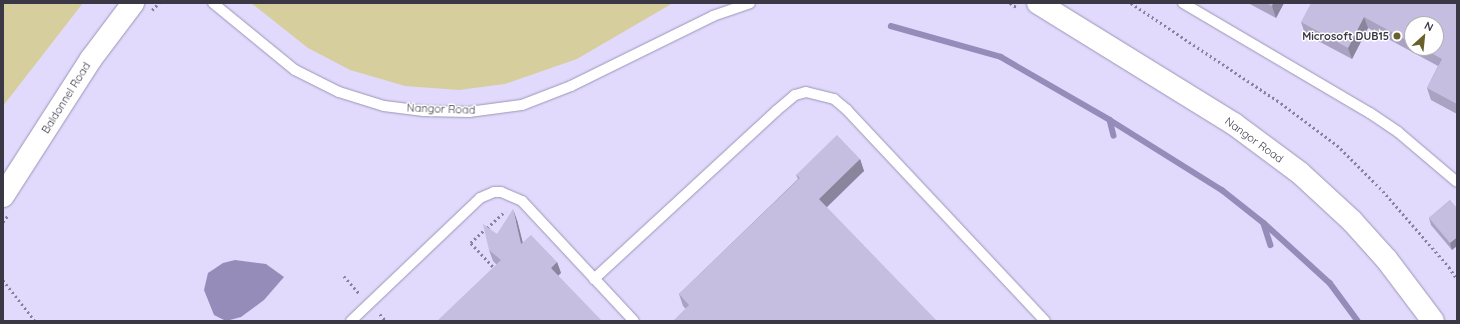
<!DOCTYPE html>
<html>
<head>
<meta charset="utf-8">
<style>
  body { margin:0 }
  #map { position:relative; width:1460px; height:324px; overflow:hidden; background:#e1dafd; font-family:Quicksand,sans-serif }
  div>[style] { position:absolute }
  .green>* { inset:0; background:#d7ce9e }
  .water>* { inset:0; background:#968cb9 }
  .stream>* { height:5.5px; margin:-2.75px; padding:0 2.75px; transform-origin:2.75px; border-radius:2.75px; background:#968cb9 }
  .path>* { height:2.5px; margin-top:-1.25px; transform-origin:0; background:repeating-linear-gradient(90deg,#88839a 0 2px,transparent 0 5px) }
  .roads { filter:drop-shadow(0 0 1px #9b95b6) drop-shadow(0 0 1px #9b95b6) }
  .lane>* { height:10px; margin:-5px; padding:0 5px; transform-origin:5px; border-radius:5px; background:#fff }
  .secondary>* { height:22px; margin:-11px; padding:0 11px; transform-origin:11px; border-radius:11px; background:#fff }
  .wall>* { inset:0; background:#a9a3c1 }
  .shaded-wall>* { inset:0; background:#8a859d }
  .building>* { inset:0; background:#c5bee0 }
  .dots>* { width:11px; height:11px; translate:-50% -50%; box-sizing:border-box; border:2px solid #fff; border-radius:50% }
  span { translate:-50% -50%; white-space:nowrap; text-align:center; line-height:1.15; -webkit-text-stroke:3px #fff; paint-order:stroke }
  .poi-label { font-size:11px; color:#3b3846; font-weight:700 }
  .right { translate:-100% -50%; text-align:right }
  .street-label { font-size:11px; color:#3b3846 }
  .frame { position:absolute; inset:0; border:4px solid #3b3846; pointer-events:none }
  .north { position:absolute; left:1404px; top:16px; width:40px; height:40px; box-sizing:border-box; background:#fff; border:1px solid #b1afb5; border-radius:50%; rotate:27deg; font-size:11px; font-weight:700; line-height:16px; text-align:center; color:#3b3846 }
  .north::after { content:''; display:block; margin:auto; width:14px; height:18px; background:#6a602c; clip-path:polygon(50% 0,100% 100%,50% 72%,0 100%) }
</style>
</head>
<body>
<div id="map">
  <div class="green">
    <div style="clip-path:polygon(3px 3px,83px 3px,3px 106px)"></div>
    <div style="clip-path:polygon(251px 3px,673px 3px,577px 59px,505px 84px,459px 90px,405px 86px,350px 70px,308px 48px)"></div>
  </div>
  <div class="water">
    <div style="clip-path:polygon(235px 260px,266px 264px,284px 277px,264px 300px,241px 317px,226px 321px,214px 315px,204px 290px,208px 273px,223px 263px)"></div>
  </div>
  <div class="stream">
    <div style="left:891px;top:26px;width:114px;rotate:15.7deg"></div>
    <div style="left:1001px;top:57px;width:126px;rotate:30deg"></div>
    <div style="left:1110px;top:120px;width:132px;rotate:32deg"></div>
    <div style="left:1222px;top:190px;width:53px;rotate:38.2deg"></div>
    <div style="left:1264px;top:223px;width:89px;rotate:42.3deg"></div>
    <div style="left:1330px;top:283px;width:47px;rotate:53.6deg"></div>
    <div style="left:1110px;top:120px;width:16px;rotate:76deg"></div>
    <div style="left:1264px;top:224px;width:22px;rotate:72deg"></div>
  </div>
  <div class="path">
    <div style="left:1010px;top:3px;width:9px;rotate:32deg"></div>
    <div style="left:1131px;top:3px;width:180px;rotate:33.7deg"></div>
    <div style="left:1281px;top:103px;width:70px;rotate:36.9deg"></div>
    <div style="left:1337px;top:145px;width:65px;rotate:45deg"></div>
    <div style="left:1383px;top:191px;width:101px;rotate:49deg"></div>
    <div style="left:1449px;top:267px;width:14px;rotate:56deg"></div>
    <div style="left:152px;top:10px;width:10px;rotate:-45deg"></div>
    <div style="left:3px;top:222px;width:9px;rotate:-54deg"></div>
    <div style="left:487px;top:228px;width:22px;rotate:137deg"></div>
    <div style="left:471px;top:243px;width:35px;rotate:47deg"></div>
    <div style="left:489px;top:230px;width:3px;rotate:-135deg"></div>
    <div style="left:487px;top:228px;width:25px;rotate:-43deg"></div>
    <div style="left:344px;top:276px;width:23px;rotate:49deg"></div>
    <div style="left:3px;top:280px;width:52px;rotate:52deg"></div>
    <div style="left:380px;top:314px;width:9px;rotate:49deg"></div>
  </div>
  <div class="roads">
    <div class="lane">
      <div style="left:213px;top:3px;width:106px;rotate:39.3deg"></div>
      <div style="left:295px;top:70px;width:49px;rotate:26.6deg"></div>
      <div style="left:339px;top:92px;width:47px;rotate:17.3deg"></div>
      <div style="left:384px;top:106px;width:40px;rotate:7.1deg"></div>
      <div style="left:424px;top:111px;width:45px;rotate:1.3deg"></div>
      <div style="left:469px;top:112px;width:53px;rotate:-7.5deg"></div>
      <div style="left:522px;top:105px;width:53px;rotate:-21.2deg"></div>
      <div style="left:571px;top:86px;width:158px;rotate:-26.2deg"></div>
      <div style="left:713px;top:16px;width:39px;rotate:-19deg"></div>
      <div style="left:1183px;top:3px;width:217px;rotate:30.5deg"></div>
      <div style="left:1370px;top:113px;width:34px;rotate:34deg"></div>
      <div style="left:1398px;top:132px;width:77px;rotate:40.3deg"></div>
      <div style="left:594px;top:279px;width:248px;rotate:-42.7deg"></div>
      <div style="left:776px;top:111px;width:25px;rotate:-40deg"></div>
      <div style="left:795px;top:95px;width:11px;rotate:-15deg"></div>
      <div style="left:806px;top:92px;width:29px;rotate:14deg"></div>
      <div style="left:834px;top:99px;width:17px;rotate:40deg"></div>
      <div style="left:847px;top:110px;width:289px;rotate:46.8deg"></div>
      <div style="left:351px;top:321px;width:178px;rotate:-43.6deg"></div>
      <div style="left:480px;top:198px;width:15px;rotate:-23deg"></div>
      <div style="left:494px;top:192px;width:7px"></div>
      <div style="left:501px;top:192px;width:23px;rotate:23deg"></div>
      <div style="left:522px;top:201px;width:164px;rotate:47deg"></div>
    </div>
    <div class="secondary">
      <div style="left:1038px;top:3px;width:230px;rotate:31.7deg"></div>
      <div style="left:1234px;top:124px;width:82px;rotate:36.6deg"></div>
      <div style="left:1300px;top:173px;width:71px;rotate:42.7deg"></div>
      <div style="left:1352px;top:221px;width:52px;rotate:48.1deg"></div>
      <div style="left:1387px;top:260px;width:76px;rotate:53deg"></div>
      <div style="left:3px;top:196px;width:163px;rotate:-57.3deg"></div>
      <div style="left:91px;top:59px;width:70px;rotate:-53.1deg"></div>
    </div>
  </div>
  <div class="wall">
    <div style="clip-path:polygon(1248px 3px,1284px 3px,1276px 18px)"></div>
    <div style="clip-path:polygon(evenodd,1457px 3px,1457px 114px,1431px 100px,1427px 88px,1438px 66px,1368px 28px,1352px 59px,1305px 34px,1301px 22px,1457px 3px,1412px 24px,1436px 48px,1412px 48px,1412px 24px)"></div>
    <div style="clip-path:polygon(860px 159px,864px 171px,686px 309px,683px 306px,679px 294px,798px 179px,796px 175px)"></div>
    <div style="clip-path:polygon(1450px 200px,1452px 250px,1431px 225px,1429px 218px)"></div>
    <div style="clip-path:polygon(517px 220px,523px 243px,557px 262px,561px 273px,496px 264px,493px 261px,489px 250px)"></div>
  </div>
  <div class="shaded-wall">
    <div style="clip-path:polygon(1273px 3px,1284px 3px,1276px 18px,1272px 6px)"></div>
    <div style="clip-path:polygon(1364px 17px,1368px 28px,1352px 59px,1348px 48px)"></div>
    <div style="clip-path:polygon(860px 159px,864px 171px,824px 210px,819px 199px)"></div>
    <div style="clip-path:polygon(513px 209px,517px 220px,526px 256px,521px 244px)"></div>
    <div style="clip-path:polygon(1457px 237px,1457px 246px,1452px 250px,1450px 243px)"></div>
    <div style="clip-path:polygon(557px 262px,561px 273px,555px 279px,551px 268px)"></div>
  </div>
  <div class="building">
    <div style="clip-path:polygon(1266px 3px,1273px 3px,1272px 6px)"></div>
    <div style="clip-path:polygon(1311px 3px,1457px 3px,1457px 104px,1427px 88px,1442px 59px,1422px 48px,1436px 48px,1436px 24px,1412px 24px,1412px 43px,1364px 17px,1348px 48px,1301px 22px)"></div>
    <div style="clip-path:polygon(837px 135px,860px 159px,819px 199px,937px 321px,673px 321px,689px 305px,679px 294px,800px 178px,796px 175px)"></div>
    <div style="clip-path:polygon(1450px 200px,1457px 208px,1457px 237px,1450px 243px,1429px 218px)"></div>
    <div style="clip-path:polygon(513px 209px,521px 244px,531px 235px,557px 262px,551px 268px,602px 321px,437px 321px,501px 260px,489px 250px,483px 224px,497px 234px)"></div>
  </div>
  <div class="dots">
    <div style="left:1397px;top:36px;background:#6a602c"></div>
  </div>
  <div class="poi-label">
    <span class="right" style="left:1389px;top:36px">Microsoft DUB15</span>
  </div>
  <div class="street-label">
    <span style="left:66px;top:98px;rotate:-58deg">Baldonnel Road</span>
    <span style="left:441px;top:109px;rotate:2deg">Nangor Road</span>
    <span style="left:1254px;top:140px;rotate:36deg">Nangor Road</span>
  </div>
  <div class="frame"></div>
  <div class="north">N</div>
</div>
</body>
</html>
